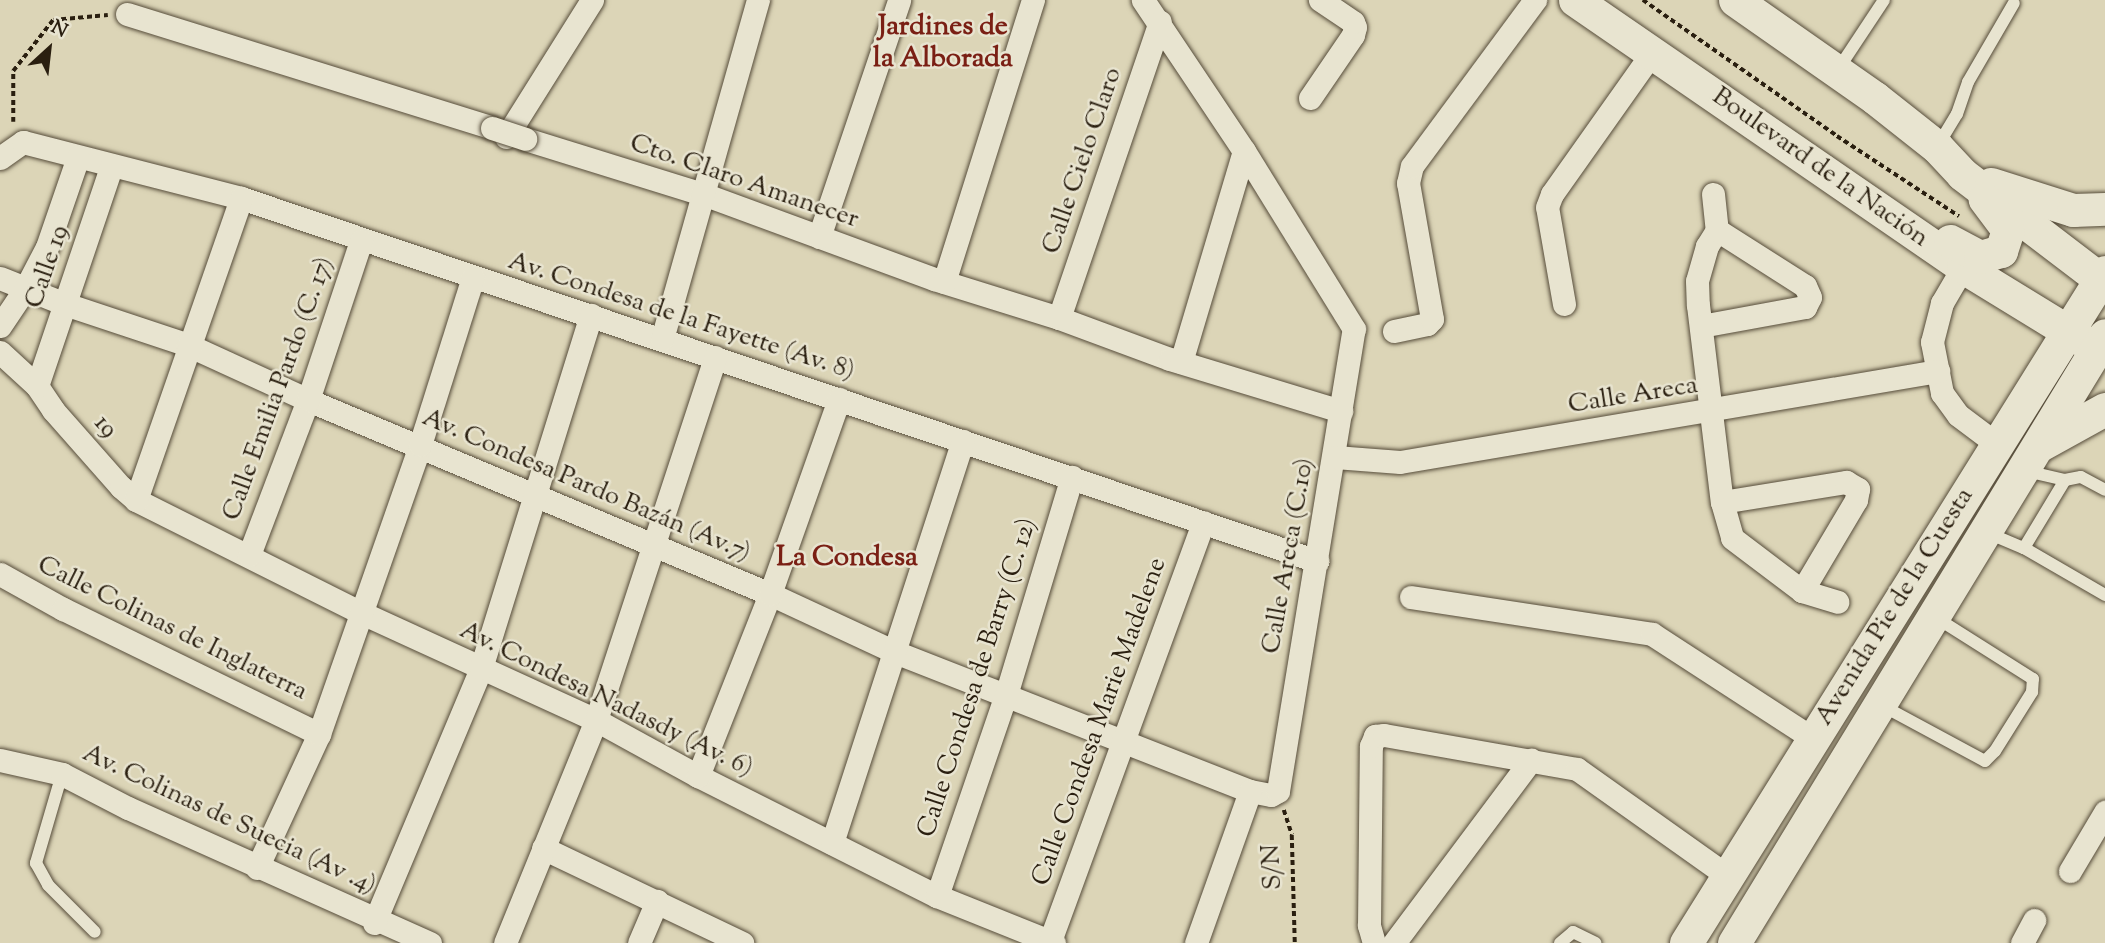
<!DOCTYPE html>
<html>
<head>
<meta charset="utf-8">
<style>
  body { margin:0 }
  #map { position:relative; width:2105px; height:943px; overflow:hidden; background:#dcd5b7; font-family:"Sorts Mill Goudy",serif }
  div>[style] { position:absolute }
  .path>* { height:3.5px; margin-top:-1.75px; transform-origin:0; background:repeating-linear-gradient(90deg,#2a1f10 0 5px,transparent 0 8.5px) }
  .roads { filter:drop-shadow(0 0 2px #564c3a) drop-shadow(0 0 2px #564c3a) }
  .lane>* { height:12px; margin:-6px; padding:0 6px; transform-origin:6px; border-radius:6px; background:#e8e4d0 }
  .street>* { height:23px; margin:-11.5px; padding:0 11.5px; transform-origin:11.5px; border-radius:11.5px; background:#e8e4d0 }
  .secondary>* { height:33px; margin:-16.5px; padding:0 16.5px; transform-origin:16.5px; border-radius:16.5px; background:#e8e4d0 }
  .bridges { filter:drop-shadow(0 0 2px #564c3a) drop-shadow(0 0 2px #564c3a) }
  .street-bridge>* { height:23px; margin:-11.5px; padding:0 11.5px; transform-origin:11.5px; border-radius:11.5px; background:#e8e4d0 }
  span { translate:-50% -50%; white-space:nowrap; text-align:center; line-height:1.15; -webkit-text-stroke:5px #e8e4d0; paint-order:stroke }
  .street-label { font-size:26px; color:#2a1f10 }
  .neighbourhood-label { font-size:28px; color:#7a1f14; font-weight:700 }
  .north { position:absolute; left:14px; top:14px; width:70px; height:70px; -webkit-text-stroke:5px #e8e4d0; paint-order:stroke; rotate:27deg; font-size:19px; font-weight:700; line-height:28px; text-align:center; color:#2a1f10 }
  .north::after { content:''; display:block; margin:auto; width:24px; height:32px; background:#2a1f10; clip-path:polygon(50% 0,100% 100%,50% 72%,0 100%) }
</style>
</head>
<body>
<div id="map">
  <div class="path">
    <div style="left:1643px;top:0;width:237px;rotate:35deg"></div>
    <div style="left:1837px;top:136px;width:146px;rotate:33.3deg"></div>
    <div style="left:13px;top:122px;width:51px;rotate:-90deg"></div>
    <div style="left:13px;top:71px;width:65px;rotate:-51.9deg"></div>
    <div style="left:53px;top:20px;width:55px;rotate:-5.2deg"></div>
    <div style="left:1284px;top:810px;width:26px;rotate:72deg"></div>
    <div style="left:1292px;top:835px;width:108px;rotate:88.4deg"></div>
  </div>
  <div class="roads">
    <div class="lane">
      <div style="left:1837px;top:71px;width:85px;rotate:-56.5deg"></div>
      <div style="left:1937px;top:147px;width:39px;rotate:-59deg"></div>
      <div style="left:1957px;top:114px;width:34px;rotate:-71deg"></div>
      <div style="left:1968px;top:82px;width:91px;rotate:-59.8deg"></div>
      <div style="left:2026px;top:471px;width:40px;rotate:13deg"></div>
      <div style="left:2065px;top:480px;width:16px;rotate:-11deg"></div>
      <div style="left:2081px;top:477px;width:27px;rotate:28deg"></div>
      <div style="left:1988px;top:533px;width:39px;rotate:23deg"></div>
      <div style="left:2024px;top:548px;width:94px;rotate:30.1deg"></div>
      <div style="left:2024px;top:548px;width:79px;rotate:-58.9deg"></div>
      <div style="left:1881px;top:705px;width:118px;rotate:28.3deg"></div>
      <div style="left:1985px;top:761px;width:14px;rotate:-45deg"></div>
      <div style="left:1995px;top:751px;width:70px;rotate:-57.9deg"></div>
      <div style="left:2032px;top:692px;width:13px;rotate:-86deg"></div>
      <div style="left:2033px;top:679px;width:116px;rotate:-147.7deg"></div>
      <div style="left:62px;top:774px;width:93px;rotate:106.3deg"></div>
      <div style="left:36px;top:863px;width:25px;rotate:61deg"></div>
      <div style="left:48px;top:885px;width:66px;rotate:45deg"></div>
      <div style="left:1560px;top:943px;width:17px;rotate:-40deg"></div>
      <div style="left:1573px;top:932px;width:25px;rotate:26deg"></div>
    </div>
    <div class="street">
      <div style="left:127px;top:14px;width:382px;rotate:17.3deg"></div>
      <div style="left:1310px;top:98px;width:76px;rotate:-55.7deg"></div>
      <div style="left:1353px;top:35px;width:8px;rotate:-76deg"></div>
      <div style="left:1355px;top:27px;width:5px;rotate:-112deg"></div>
      <div style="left:1353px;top:22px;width:40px;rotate:-146deg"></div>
      <div style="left:506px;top:137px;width:162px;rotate:-57.9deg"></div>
      <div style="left:525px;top:139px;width:186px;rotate:17.2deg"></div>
      <div style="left:703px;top:194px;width:246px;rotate:20.2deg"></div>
      <div style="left:934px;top:279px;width:131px;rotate:17.3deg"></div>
      <div style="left:1059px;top:318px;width:118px;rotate:20.3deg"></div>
      <div style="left:1170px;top:359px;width:179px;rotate:16.9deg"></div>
      <div style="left:0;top:158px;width:28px;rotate:-35deg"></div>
      <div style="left:23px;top:142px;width:225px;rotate:14.4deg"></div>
      <div style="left:241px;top:198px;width:1136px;rotate:18.64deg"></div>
      <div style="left:1713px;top:194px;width:36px;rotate:84deg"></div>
      <div style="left:1717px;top:230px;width:19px;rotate:122deg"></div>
      <div style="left:1707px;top:246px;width:36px;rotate:106deg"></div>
      <div style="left:1697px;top:281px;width:24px;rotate:88deg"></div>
      <div style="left:1698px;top:305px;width:198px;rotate:83.1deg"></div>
      <div style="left:1722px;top:502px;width:37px;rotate:74deg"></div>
      <div style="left:1732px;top:538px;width:88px;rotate:37.1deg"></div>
      <div style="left:1802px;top:591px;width:37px;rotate:17deg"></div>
      <div style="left:819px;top:237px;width:250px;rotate:-71.3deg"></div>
      <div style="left:1963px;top:267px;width:42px;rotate:120.3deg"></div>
      <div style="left:1942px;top:303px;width:40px;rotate:104.4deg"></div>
      <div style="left:1932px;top:342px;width:52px;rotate:78.9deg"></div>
      <div style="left:1942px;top:393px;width:27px;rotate:54deg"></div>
      <div style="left:1958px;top:415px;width:50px;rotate:36.9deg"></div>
      <div style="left:0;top:278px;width:70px;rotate:21.8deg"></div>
      <div style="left:65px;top:304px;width:130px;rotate:18.4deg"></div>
      <div style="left:188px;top:345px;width:132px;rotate:24.6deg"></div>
      <div style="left:308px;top:400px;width:501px;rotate:22.78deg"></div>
      <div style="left:770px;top:594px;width:138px;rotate:24.9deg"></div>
      <div style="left:895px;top:652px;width:381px;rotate:21.4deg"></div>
      <div style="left:1250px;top:791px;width:21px;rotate:11deg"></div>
      <div style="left:1271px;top:795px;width:8px;rotate:-30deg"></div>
      <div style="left:1278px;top:791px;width:468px;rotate:-80.7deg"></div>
      <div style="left:1354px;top:329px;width:209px;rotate:-121.7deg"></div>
      <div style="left:1244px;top:151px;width:182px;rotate:-123.8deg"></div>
      <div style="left:944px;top:282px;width:296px;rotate:-72.5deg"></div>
      <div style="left:1564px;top:304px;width:98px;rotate:-99.9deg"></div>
      <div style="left:1547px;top:207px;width:14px;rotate:-69deg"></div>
      <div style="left:1552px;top:194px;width:173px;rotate:-54.7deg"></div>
      <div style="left:1059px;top:318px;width:313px;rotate:-71.2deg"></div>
      <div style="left:0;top:326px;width:45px;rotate:-56deg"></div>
      <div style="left:25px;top:289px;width:47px;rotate:-62.4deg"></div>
      <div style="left:47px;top:247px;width:95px;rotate:-71deg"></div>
      <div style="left:1701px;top:326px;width:106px;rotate:-10.4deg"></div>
      <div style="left:1805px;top:307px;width:11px;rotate:-63deg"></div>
      <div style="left:1810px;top:297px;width:12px;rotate:-114deg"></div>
      <div style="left:1805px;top:286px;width:104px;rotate:-147.5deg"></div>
      <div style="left:1394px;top:331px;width:34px;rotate:-12deg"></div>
      <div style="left:1427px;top:324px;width:7px;rotate:-45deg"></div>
      <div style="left:1432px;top:319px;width:138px;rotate:-100deg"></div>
      <div style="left:1408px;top:183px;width:17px;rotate:-77deg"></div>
      <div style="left:1412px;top:166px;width:207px;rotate:-53.5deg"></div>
      <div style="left:662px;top:339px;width:352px;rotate:-74.2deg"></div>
      <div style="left:0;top:352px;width:50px;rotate:42.6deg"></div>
      <div style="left:37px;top:386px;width:29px;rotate:56deg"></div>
      <div style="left:53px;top:410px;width:103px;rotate:48.6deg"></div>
      <div style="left:121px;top:487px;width:20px;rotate:41deg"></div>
      <div style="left:136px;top:500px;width:253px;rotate:26.6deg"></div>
      <div style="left:362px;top:613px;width:257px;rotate:24.6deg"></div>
      <div style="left:596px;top:720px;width:116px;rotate:28.8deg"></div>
      <div style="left:698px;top:776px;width:267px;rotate:26.7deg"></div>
      <div style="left:937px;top:896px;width:126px;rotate:21.9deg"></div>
      <div style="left:1181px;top:362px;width:220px;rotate:-73.4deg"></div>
      <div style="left:37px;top:386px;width:233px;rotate:-71.3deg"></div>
      <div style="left:1335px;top:457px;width:65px;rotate:4.4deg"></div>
      <div style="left:1400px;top:462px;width:546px;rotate:-9.6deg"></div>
      <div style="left:136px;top:500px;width:320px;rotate:-70.8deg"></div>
      <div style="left:1722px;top:502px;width:126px;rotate:-9.2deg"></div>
      <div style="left:1846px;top:482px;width:14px;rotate:30deg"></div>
      <div style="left:1858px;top:489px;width:11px;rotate:100deg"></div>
      <div style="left:1856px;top:500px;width:106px;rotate:120.7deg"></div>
      <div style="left:249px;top:555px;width:166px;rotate:-69.2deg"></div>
      <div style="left:308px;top:400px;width:168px;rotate:-71.6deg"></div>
      <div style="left:0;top:574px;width:72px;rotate:29.1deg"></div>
      <div style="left:63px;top:609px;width:285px;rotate:26deg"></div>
      <div style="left:1411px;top:597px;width:244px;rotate:8.7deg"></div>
      <div style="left:1652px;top:634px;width:191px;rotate:33deg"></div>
      <div style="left:0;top:760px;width:64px;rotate:12.7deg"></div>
      <div style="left:62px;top:774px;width:74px;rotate:27.3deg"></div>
      <div style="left:128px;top:808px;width:331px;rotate:24.1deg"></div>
      <div style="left:698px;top:776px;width:196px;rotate:-68.4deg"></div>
      <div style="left:770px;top:594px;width:207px;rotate:-70.5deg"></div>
      <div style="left:832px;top:843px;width:423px;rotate:-72deg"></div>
      <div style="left:543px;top:848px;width:221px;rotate:25.5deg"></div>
      <div style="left:257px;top:868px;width:148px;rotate:-65.2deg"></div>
      <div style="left:319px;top:734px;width:306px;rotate:-70.7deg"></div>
      <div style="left:420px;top:445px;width:176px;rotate:-72.5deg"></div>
      <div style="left:2070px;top:871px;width:69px;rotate:-59.3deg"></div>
      <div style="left:937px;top:896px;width:213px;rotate:-71.1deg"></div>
      <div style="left:1006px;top:695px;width:228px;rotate:-73.2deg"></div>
      <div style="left:374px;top:923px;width:277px;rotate:-67.2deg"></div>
      <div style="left:481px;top:668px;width:370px;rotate:-72.7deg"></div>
      <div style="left:1050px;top:941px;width:446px;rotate:-69.9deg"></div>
      <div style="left:505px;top:943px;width:241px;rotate:-67.8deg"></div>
      <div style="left:596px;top:720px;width:382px;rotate:-71.8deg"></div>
      <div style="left:639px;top:943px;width:46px;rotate:-66.8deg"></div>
      <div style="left:1196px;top:943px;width:161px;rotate:-70.4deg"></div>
      <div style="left:1374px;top:943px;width:19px;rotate:-106deg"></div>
      <div style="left:1369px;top:925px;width:179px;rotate:-89.4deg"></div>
      <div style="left:1371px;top:746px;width:11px;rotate:-68deg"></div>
      <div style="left:1375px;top:736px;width:9px;rotate:-6deg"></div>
      <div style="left:1384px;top:735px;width:196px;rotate:10deg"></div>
      <div style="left:1577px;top:769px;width:183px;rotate:35.4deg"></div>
      <div style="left:1394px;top:943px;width:229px;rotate:-53.2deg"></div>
      <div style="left:2022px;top:943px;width:26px;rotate:-62deg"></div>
    </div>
    <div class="secondary">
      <div style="left:1575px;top:0;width:471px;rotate:34.5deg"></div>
      <div style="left:1963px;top:267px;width:145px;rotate:31.5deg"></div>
      <div style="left:1735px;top:0;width:171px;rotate:35deg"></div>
      <div style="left:1875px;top:98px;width:79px;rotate:38.3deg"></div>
      <div style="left:1937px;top:147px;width:37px;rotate:47deg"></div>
      <div style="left:1962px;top:174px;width:180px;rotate:37.3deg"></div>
      <div style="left:1991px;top:184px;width:86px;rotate:17.6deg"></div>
      <div style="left:2073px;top:210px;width:32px;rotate:-2deg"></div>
      <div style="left:1950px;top:241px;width:34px;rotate:28deg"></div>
      <div style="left:1980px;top:257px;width:22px;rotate:-16deg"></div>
      <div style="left:2001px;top:251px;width:22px;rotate:-72deg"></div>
      <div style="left:2008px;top:230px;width:39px;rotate:-127deg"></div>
      <div style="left:2038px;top:446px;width:77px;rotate:-28.9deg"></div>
      <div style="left:1686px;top:943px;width:791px;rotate:-58.02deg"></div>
      <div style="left:1734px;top:943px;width:712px;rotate:-58.61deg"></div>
    </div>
  </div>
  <div class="bridges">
    <div class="street-bridge">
      <div style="left:492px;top:128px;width:35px;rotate:18deg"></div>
    </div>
  </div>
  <div class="street-label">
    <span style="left:1083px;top:161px;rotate:-71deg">Calle Cielo Claro</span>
    <span style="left:1820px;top:168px;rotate:35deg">Boulevard de la Nación</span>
    <span style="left:744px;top:182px;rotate:19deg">Cto. Claro Amanecer</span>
    <span style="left:48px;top:267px;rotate:-71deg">Calle 19</span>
    <span style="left:681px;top:317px;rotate:18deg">Av. Condesa de la Fayette (Av. 8)</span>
    <span style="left:279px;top:389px;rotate:-70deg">Calle Emilia Pardo (C. 17)</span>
    <span style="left:1633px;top:396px;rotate:-9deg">Calle Areca</span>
    <span style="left:105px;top:427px;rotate:49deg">19</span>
    <span style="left:586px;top:486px;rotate:23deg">Av. Condesa Pardo Bazán (Av.7)</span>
    <span style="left:1289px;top:556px;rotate:-80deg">Calle Areca (C.10)</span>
    <span style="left:1895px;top:607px;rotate:-58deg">Avenida Pie de la Cuesta</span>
    <span style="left:172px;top:629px;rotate:26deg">Calle Colinas de Inglaterra</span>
    <span style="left:978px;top:678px;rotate:-72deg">Calle Condesa de Barry (C. 12)</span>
    <span style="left:606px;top:700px;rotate:26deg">Av. Condesa Nadasdy (Av. 6)</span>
    <span style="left:1100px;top:722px;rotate:-70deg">Calle Condesa Marie Madelene</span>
    <span style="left:229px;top:820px;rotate:25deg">Av. Colinas de Suecia (Av .4)</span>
    <span style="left:1273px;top:867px;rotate:-93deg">S/N</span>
  </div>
  <div class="neighbourhood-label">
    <span style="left:943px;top:43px">Jardines de<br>la Alborada</span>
    <span style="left:847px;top:558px">La Condesa</span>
  </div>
  <div class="north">N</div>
</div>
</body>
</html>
